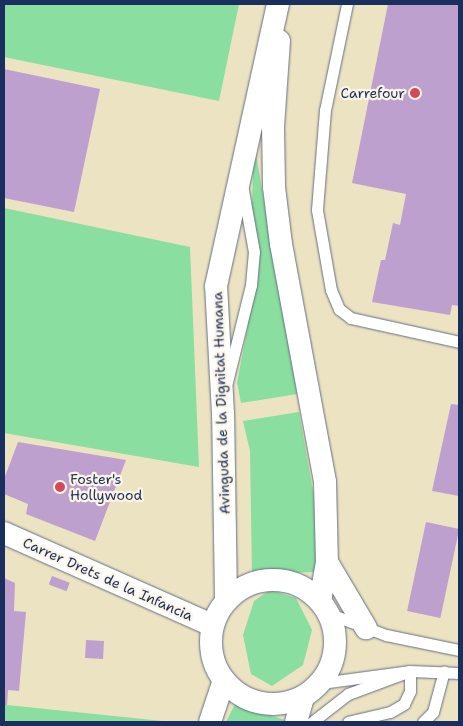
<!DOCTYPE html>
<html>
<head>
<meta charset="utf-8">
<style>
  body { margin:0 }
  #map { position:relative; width:463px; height:726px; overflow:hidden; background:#ebe3c2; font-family:"Shantell Sans",sans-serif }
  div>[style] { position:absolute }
  .green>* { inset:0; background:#8ade9f }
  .building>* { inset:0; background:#bea0ce; transform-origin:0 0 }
  .roads { filter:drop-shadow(0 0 1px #646e81) drop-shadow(0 0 1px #646e81) }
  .lane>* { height:11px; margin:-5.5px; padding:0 5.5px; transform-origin:5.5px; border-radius:5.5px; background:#fff }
  .street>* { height:22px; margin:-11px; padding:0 11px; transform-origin:11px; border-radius:11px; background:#fff }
  .street>.ring { margin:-11px; padding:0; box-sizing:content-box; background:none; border:22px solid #fff; border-radius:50% }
  .dots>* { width:14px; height:14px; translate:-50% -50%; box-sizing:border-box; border:2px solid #fcf5e5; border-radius:50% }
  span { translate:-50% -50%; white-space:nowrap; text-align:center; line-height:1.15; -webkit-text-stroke:4.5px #fcf5e5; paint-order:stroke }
  .poi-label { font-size:14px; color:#1b2f5e }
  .right { translate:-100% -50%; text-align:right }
  .left { translate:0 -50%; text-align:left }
  .street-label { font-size:14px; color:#1b2f5e }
  .frame { position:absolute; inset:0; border:5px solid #1b2f5e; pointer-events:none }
</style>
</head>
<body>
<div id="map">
  <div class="green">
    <div style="clip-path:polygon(4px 4px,239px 4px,219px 101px,4px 57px)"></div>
    <div style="clip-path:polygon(254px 142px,297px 394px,241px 403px,237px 383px,248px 325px)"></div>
    <div style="clip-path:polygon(4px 208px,190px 247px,199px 467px,4px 433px)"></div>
    <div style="clip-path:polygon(299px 412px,321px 536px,315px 572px,252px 574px,250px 451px,243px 421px)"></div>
    <div style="clip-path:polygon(270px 590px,296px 598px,312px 630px,303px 665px,272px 686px,251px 674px,243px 635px,254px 601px)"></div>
    <div style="clip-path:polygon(236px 702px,287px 721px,226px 722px)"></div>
    <div style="clip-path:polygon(4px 705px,7px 705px,172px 722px,4px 722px)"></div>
  </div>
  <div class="building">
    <div style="clip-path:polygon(388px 4px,459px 4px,459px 306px,452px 305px,450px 315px,372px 302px,381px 260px,385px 260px,393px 223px,400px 225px,406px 194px,352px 183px)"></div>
    <div style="clip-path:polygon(4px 69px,100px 89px,74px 212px,4px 198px)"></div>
    <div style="clip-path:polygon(451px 404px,459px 405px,459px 496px,432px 491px)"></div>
    <div style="clip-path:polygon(18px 442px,126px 460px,95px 541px,26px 514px,28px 504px,4px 494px,4px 479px)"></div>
    <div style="left:426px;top:522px;width:34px;height:91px;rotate:12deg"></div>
    <div style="left:52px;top:576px;width:19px;height:9px;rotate:21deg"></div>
    <div style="clip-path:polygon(4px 578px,15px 583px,14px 611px,26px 612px,19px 691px,8px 690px,7px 705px,4px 705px)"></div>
    <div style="left:86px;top:640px;width:18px;height:18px;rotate:3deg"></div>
  </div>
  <div class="roads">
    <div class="lane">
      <div style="left:347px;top:4px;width:108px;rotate:101.7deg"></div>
      <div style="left:325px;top:110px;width:100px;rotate:94.6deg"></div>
      <div style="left:317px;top:210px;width:81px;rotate:80.1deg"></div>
      <div style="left:331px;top:290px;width:21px;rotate:67deg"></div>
      <div style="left:339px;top:309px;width:15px;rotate:37deg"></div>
      <div style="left:351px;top:318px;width:111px;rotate:12.5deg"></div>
      <div style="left:227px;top:382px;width:100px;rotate:-76.1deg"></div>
      <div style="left:251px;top:285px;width:33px;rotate:-85deg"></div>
      <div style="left:254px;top:252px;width:63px;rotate:-100.1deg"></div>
      <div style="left:330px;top:614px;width:60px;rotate:20.6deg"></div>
      <div style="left:386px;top:635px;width:75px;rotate:11.6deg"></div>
      <div style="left:321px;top:683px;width:90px;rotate:-7.7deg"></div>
      <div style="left:410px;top:671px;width:20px;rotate:90deg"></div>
      <div style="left:410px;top:691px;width:14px;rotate:115deg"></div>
      <div style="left:404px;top:704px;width:16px;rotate:150deg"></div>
      <div style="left:390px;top:712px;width:43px;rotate:166.6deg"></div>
      <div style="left:312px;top:722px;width:46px;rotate:-37.9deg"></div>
      <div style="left:348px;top:694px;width:66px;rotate:-20.4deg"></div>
      <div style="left:410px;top:671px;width:49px;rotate:2.3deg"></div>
      <div style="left:423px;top:722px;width:14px;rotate:-45deg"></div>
      <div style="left:433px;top:712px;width:42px;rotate:-75deg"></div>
    </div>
    <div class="street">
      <div style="left:279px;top:41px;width:86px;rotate:94deg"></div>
      <div style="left:273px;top:127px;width:60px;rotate:89deg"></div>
      <div style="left:274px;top:187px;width:57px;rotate:83deg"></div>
      <div style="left:281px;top:244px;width:242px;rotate:79.5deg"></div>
      <div style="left:325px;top:482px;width:80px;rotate:88.6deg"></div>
      <div style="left:327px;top:562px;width:39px;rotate:100deg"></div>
      <div style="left:4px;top:533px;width:227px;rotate:23.9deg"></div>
      <div style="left:327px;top:562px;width:77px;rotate:59.4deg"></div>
      <div class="ring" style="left:211px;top:580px;width:102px;height:102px"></div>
      <div style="left:226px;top:599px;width:185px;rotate:-90.9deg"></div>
      <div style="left:223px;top:414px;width:128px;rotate:-93.1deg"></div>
      <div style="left:216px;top:286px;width:289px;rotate:-77.6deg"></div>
      <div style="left:210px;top:722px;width:44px;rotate:-71.6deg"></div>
      <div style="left:296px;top:722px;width:26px;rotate:-74deg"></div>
    </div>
  </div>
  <div class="dots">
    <div style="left:415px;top:93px;background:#d1495b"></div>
    <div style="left:60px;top:487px;background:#d1495b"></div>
  </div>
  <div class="poi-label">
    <span class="right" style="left:405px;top:93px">Carrefour</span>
    <span class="left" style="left:70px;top:487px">Foster's<br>Hollywood</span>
  </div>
  <div class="street-label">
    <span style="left:221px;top:403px;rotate:-92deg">Avinguda de la Dignitat Humana</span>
    <span style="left:108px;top:579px;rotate:24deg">Carrer Drets de la Infancia</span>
  </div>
  <div class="frame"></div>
</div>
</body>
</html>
